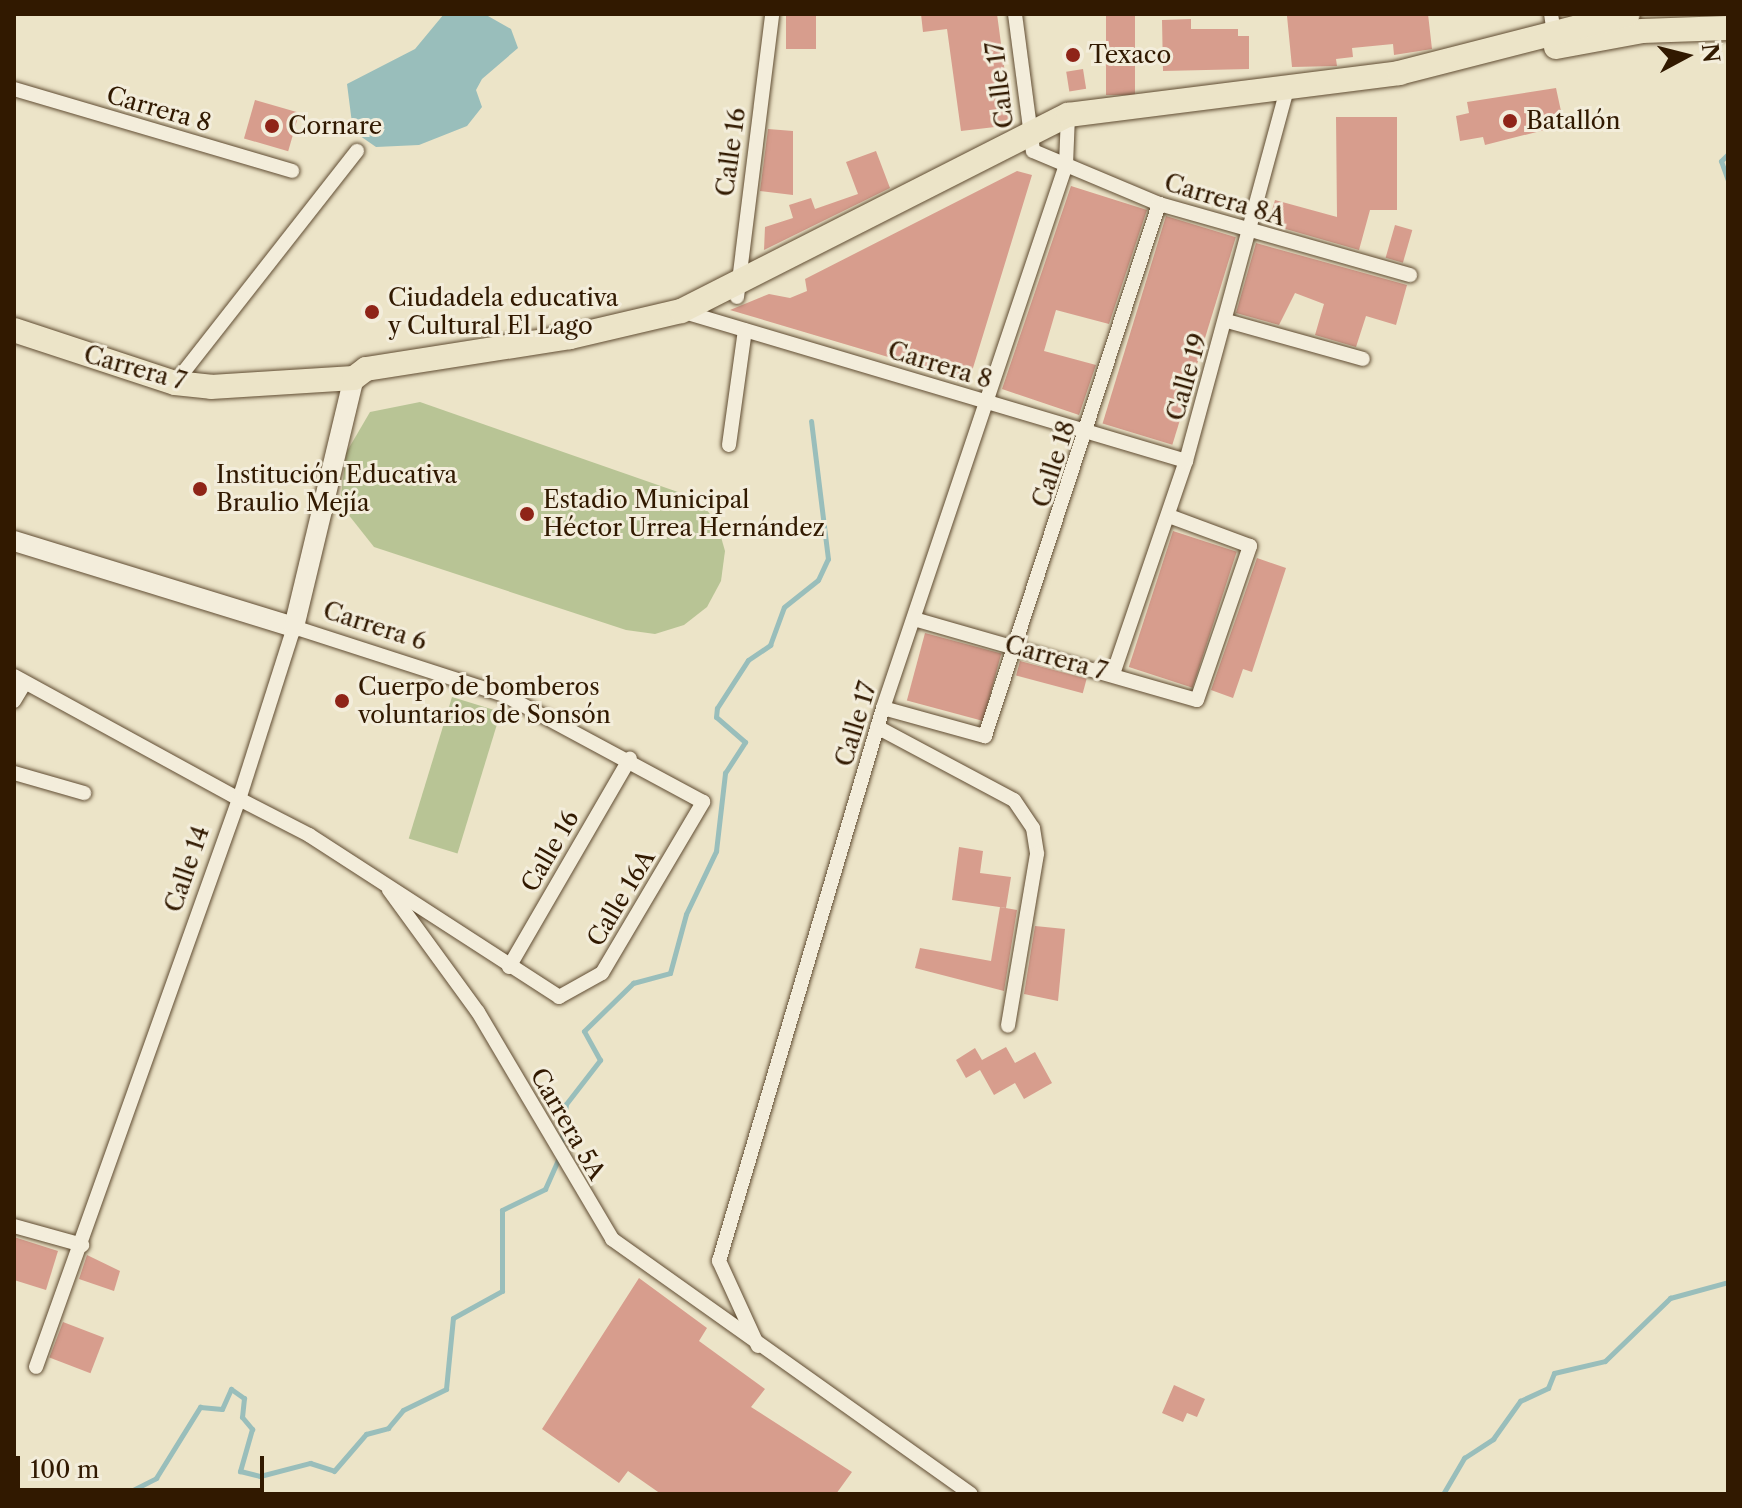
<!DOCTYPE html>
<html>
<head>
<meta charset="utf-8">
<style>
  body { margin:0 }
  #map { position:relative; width:1742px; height:1508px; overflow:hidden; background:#ece4c8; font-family:"Libre Caslon Text",serif }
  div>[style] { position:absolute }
  .green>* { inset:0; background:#b8c495; transform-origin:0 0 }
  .water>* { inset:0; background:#99bebb }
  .stream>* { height:5px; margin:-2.5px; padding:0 2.5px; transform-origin:2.5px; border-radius:2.5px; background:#99bebb }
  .building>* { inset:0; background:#d79d8d; transform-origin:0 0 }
  .roads { filter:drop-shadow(0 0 2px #604c32) drop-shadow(0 0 2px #604c32) }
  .minor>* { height:14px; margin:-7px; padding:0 7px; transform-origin:7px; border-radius:7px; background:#f3eddb }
  .secondary>* { height:20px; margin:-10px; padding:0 10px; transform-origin:10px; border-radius:10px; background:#f3eddb }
  .primary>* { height:24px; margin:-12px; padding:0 12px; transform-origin:12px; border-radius:12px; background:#ece4c8 }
  .dots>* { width:22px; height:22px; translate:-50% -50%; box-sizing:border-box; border:4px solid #f3eddb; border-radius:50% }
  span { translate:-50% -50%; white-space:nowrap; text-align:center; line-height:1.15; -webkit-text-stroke:6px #f3eddb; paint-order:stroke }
  .poi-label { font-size:24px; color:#311900 }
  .left { translate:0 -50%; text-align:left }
  .street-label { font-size:24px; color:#311900 }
  .frame { position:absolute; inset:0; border:16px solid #311900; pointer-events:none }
  .north { position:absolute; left:1646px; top:16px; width:80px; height:80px; -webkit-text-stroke:6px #f3eddb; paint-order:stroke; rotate:83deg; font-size:22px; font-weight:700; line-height:32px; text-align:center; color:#311900 }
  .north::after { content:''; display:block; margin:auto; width:28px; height:36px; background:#311900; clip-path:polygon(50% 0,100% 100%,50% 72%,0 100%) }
  .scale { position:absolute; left:16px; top:1456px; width:248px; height:36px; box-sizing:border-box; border:4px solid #311900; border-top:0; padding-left:10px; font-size:24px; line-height:28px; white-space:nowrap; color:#311900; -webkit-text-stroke:6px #f3eddb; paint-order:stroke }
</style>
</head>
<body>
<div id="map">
  <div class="green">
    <div style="clip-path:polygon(420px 402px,698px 499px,717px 523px,725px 551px,721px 581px,707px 607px,684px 625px,655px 634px,626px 630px,374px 547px,340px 504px,346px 453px,370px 412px)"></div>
    <div style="left:452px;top:697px;width:51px;height:148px;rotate:17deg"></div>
  </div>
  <div class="water">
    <div style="clip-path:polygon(444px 14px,488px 16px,511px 29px,518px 48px,482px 79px,476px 90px,482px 107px,467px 126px,419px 145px,376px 147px,353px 131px,347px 84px,415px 49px)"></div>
  </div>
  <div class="stream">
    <div style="left:1728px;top:154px;width:10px;rotate:135deg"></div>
    <div style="left:1721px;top:161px;width:20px;rotate:70deg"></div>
    <div style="left:1728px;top:225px;width:30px;rotate:90deg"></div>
    <div style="left:561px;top:1144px;width:40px;rotate:-82.9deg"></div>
    <div style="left:566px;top:1104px;width:56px;rotate:-52.3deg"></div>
    <div style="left:600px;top:1060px;width:33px;rotate:-119deg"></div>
    <div style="left:584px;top:1031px;width:69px;rotate:-44.4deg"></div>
    <div style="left:633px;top:983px;width:38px;rotate:-15deg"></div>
    <div style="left:670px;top:973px;width:61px;rotate:-74.8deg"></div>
    <div style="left:686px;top:914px;width:70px;rotate:-64.5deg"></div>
    <div style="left:716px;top:851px;width:79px;rotate:-83.4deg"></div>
    <div style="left:725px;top:773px;width:37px;rotate:-57deg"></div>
    <div style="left:745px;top:742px;width:38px;rotate:-139deg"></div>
    <div style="left:716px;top:717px;width:9px;rotate:-84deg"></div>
    <div style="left:717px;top:708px;width:57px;rotate:-57.1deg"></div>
    <div style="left:748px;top:660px;width:27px;rotate:-34deg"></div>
    <div style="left:770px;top:645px;width:40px;rotate:-69.8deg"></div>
    <div style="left:784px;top:607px;width:43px;rotate:-38.5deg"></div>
    <div style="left:818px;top:580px;width:23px;rotate:-65deg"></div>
    <div style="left:828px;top:559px;width:139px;rotate:-97deg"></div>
    <div style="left:125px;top:1494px;width:35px;rotate:-27deg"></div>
    <div style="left:156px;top:1478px;width:84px;rotate:-58.2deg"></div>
    <div style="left:200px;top:1407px;width:22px;rotate:5deg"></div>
    <div style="left:222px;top:1409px;width:22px;rotate:-66deg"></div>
    <div style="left:231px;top:1389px;width:16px;rotate:35deg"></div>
    <div style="left:244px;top:1398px;width:19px;rotate:96deg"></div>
    <div style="left:242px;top:1417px;width:16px;rotate:50deg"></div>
    <div style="left:252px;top:1429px;width:44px;rotate:105.9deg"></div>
    <div style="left:240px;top:1471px;width:21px;rotate:14deg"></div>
    <div style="left:260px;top:1476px;width:52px;rotate:-14.6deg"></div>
    <div style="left:310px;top:1463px;width:25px;rotate:18deg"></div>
    <div style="left:334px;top:1471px;width:49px;rotate:-49.1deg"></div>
    <div style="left:366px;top:1434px;width:23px;rotate:-15deg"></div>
    <div style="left:388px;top:1428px;width:23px;rotate:-50deg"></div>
    <div style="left:403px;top:1410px;width:48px;rotate:-26deg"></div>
    <div style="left:446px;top:1389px;width:71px;rotate:-84.4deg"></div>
    <div style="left:453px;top:1318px;width:56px;rotate:-28.9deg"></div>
    <div style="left:502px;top:1291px;width:81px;rotate:-90deg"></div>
    <div style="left:502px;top:1210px;width:48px;rotate:-26deg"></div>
    <div style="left:545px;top:1189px;width:34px;rotate:-66deg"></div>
    <div style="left:1443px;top:1494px;width:42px;rotate:-59.7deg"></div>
    <div style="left:1464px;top:1458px;width:35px;rotate:-33deg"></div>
    <div style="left:1493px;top:1439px;width:47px;rotate:-54.6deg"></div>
    <div style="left:1520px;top:1401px;width:31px;rotate:-25deg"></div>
    <div style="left:1548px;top:1388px;width:16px;rotate:-68deg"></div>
    <div style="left:1554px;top:1373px;width:52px;rotate:-13.2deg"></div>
    <div style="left:1605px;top:1361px;width:91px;rotate:-44.1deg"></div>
    <div style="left:1670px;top:1298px;width:60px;rotate:-15.4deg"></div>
  </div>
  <div class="building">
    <div style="left:786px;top:14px;width:30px;height:35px"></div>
    <div style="clip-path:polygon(921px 14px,997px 14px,1012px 125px,961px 131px,947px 29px,923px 32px)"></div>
    <div style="left:1106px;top:14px;width:29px;height:81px"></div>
    <div style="clip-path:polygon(1428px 14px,1432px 49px,1394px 55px,1393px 44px,1352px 48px,1353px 57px,1336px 59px,1337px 66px,1292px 67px,1287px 16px)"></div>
    <div style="clip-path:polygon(1191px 19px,1191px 29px,1238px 29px,1238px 36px,1249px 36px,1249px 69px,1163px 71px,1162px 20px)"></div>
    <div style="left:1083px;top:69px;width:20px;height:17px;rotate:81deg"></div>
    <div style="clip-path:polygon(1556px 88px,1564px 125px,1485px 145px,1483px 137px,1460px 141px,1456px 116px,1469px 113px,1467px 102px)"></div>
    <div style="left:255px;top:100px;width:46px;height:40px;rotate:16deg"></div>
    <div style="clip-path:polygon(1336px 117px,1397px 117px,1397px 210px,1370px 210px,1359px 250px,1268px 224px,1275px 200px,1337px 217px)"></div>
    <div style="clip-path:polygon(768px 129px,793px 131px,793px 195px,760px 191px)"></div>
    <div style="clip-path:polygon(876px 151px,890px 188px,764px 250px,765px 227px,793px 218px,789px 205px,811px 198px,815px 209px,858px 194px,846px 162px)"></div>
    <div style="clip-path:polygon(1017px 171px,1032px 175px,969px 381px,730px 310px,769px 294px,790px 298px,807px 291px,805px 279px)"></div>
    <div style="clip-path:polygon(1071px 186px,1147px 210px,1109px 324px,1056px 310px,1044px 351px,1096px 365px,1079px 415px,1002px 389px)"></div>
    <div style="left:1166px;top:216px;width:73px;height:217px;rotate:17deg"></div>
    <div style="left:1395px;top:225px;width:18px;height:34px;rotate:16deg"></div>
    <div style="clip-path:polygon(1256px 243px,1407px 285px,1396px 325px,1366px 316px,1356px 347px,1315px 335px,1324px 304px,1295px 293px,1279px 325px,1236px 313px)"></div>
    <div style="left:1173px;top:531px;width:67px;height:143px;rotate:18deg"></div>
    <div style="clip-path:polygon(1257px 558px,1286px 568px,1252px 672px,1243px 669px,1233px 698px,1211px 690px)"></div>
    <div style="left:925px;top:633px;width:79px;height:70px;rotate:15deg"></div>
    <div style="left:1020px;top:661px;width:69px;height:15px;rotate:15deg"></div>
    <div style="clip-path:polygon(959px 847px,983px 851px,980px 873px,1011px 877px,1006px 908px,952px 900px)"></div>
    <div style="clip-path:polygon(1000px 907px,1017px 910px,1004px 991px,915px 968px,920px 948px,991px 961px)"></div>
    <div style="clip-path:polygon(1035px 926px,1065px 929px,1058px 1001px,1024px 994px)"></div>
    <div style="clip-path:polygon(1006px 1047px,1015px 1063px,1035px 1052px,1052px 1083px,1024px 1099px,1015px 1083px,994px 1095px,980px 1070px,966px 1078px,956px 1060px,975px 1048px,982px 1060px)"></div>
    <div style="clip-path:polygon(14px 1237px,58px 1251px,46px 1290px,14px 1280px)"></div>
    <div style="clip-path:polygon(87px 1255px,120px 1271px,114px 1291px,79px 1279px)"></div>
    <div style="clip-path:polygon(639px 1278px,707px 1328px,699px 1341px,765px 1389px,751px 1407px,852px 1472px,836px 1494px,661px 1494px,628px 1471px,619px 1483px,542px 1429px)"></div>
    <div style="left:63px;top:1322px;width:44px;height:38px;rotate:21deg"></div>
    <div style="clip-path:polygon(1174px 1385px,1205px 1399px,1197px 1417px,1187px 1413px,1183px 1422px,1162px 1413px)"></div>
  </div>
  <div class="roads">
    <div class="minor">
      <div style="left:1015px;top:14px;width:138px;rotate:82.5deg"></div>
      <div style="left:1033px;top:151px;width:137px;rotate:22.8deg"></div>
      <div style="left:1159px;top:204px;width:261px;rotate:15.8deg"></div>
      <div style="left:1551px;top:14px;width:25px;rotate:81deg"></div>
      <div style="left:14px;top:89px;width:290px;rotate:16.4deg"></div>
      <div style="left:737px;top:297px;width:285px;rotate:-82.9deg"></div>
      <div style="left:681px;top:311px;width:527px;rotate:16.54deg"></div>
      <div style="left:1227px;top:321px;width:141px;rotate:15.6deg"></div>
      <div style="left:175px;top:383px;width:295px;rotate:-51.9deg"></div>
      <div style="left:729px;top:445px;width:116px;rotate:-82.1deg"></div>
      <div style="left:914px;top:619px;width:294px;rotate:16deg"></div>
      <div style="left:1197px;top:700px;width:163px;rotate:-71deg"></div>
      <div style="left:1250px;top:546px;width:86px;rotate:-159.7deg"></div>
      <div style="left:1113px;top:674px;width:225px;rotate:-71.1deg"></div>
      <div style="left:1186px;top:461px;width:386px;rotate:-74.8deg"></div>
      <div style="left:14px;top:676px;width:256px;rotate:28.7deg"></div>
      <div style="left:239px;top:799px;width:79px;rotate:27.2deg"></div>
      <div style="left:309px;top:835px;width:298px;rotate:32.9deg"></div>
      <div style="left:559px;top:997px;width:49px;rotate:-29.2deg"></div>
      <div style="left:602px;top:973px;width:199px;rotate:-59.4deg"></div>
      <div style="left:703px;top:802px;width:226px;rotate:-151.7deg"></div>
      <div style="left:504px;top:695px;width:221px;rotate:-162.1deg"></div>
      <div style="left:294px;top:627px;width:181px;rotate:107.7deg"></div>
      <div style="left:239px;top:799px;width:603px;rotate:109.67deg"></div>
      <div style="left:14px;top:701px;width:21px;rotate:-59deg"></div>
      <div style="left:883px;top:708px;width:106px;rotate:15.4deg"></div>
      <div style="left:985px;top:736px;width:560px;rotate:-71.89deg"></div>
      <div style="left:877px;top:727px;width:155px;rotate:28.1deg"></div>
      <div style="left:1014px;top:800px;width:34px;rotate:56deg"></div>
      <div style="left:1033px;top:828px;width:26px;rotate:81deg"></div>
      <div style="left:1037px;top:854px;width:174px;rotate:99.6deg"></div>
      <div style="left:14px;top:773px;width:73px;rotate:15.9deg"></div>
      <div style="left:389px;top:890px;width:151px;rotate:53.9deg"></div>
      <div style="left:478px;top:1012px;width:264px;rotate:59.4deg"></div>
      <div style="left:612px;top:1239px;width:440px;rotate:35.4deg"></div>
      <div style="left:509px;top:967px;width:241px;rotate:-59.9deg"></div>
      <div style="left:14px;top:1226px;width:71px;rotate:15.6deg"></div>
      <div style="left:758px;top:1346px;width:94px;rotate:-114.6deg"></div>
      <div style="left:719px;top:1261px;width:577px;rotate:-73.48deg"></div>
      <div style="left:883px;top:708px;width:573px;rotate:-71.38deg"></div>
      <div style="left:1066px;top:165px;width:50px;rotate:-87.7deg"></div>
    </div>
    <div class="secondary">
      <div style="left:14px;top:541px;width:293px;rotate:17.1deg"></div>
      <div style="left:294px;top:627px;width:256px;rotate:-76.5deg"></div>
    </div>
    <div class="primary">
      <div style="left:1556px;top:47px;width:87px;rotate:-10.5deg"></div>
      <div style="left:1642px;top:31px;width:86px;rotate:-2deg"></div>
      <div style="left:14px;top:330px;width:169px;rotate:18.2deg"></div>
      <div style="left:175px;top:383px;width:36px;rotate:6deg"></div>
      <div style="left:211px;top:387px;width:143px;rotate:-3.6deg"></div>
      <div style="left:354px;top:378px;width:15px;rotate:-37deg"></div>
      <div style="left:366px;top:369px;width:206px;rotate:-8.9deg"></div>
      <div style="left:570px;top:337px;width:114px;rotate:-13.2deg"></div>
      <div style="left:681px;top:311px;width:434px;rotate:-26.9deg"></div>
      <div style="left:1068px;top:115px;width:334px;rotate:-7.2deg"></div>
      <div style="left:1399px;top:73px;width:236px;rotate:-14.4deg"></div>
    </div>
  </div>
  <div class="dots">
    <div style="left:1073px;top:55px;background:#8f2418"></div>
    <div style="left:1510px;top:121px;background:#8f2418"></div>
    <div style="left:272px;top:126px;background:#8f2418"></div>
    <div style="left:372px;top:312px;background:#8f2418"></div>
    <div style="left:200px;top:489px;background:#8f2418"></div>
    <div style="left:527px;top:514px;background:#8f2418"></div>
    <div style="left:342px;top:701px;background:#8f2418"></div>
  </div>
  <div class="poi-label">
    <span class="left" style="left:1089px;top:55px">Texaco</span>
    <span class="left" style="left:1526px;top:121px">Batallón</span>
    <span class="left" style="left:288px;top:126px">Cornare</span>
    <span class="left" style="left:388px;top:312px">Ciudadela educativa<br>y Cultural El Lago</span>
    <span class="left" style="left:216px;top:489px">Institución Educativa<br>Braulio Mejía</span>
    <span class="left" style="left:543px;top:514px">Estadio Municipal<br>Héctor Urrea Hernández</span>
    <span class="left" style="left:358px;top:701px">Cuerpo de bomberos<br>voluntarios de Sonsón</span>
  </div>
  <div class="street-label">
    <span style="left:1000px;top:85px;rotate:-97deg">Calle 17</span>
    <span style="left:159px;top:109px;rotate:16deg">Carrera 8</span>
    <span style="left:731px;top:152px;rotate:-82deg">Calle 16</span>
    <span style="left:1225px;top:200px;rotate:17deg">Carrera 8A</span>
    <span style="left:940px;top:365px;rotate:17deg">Carrera 8</span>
    <span style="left:135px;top:368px;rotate:16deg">Carrera 7</span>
    <span style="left:1187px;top:377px;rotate:-74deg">Calle 19</span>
    <span style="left:1054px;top:464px;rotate:-72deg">Calle 18</span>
    <span style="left:375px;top:626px;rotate:18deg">Carrera 6</span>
    <span style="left:1056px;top:658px;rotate:16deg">Carrera 7</span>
    <span style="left:856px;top:724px;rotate:-73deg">Calle 17</span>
    <span style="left:550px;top:851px;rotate:-60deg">Calle 16</span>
    <span style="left:187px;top:869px;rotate:-71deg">Calle 14</span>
    <span style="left:621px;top:898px;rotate:-59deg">Calle 16A</span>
    <span style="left:568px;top:1124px;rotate:60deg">Carrera 5A</span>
  </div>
  <div class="frame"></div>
  <div class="north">N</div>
  <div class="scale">100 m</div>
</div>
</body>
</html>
